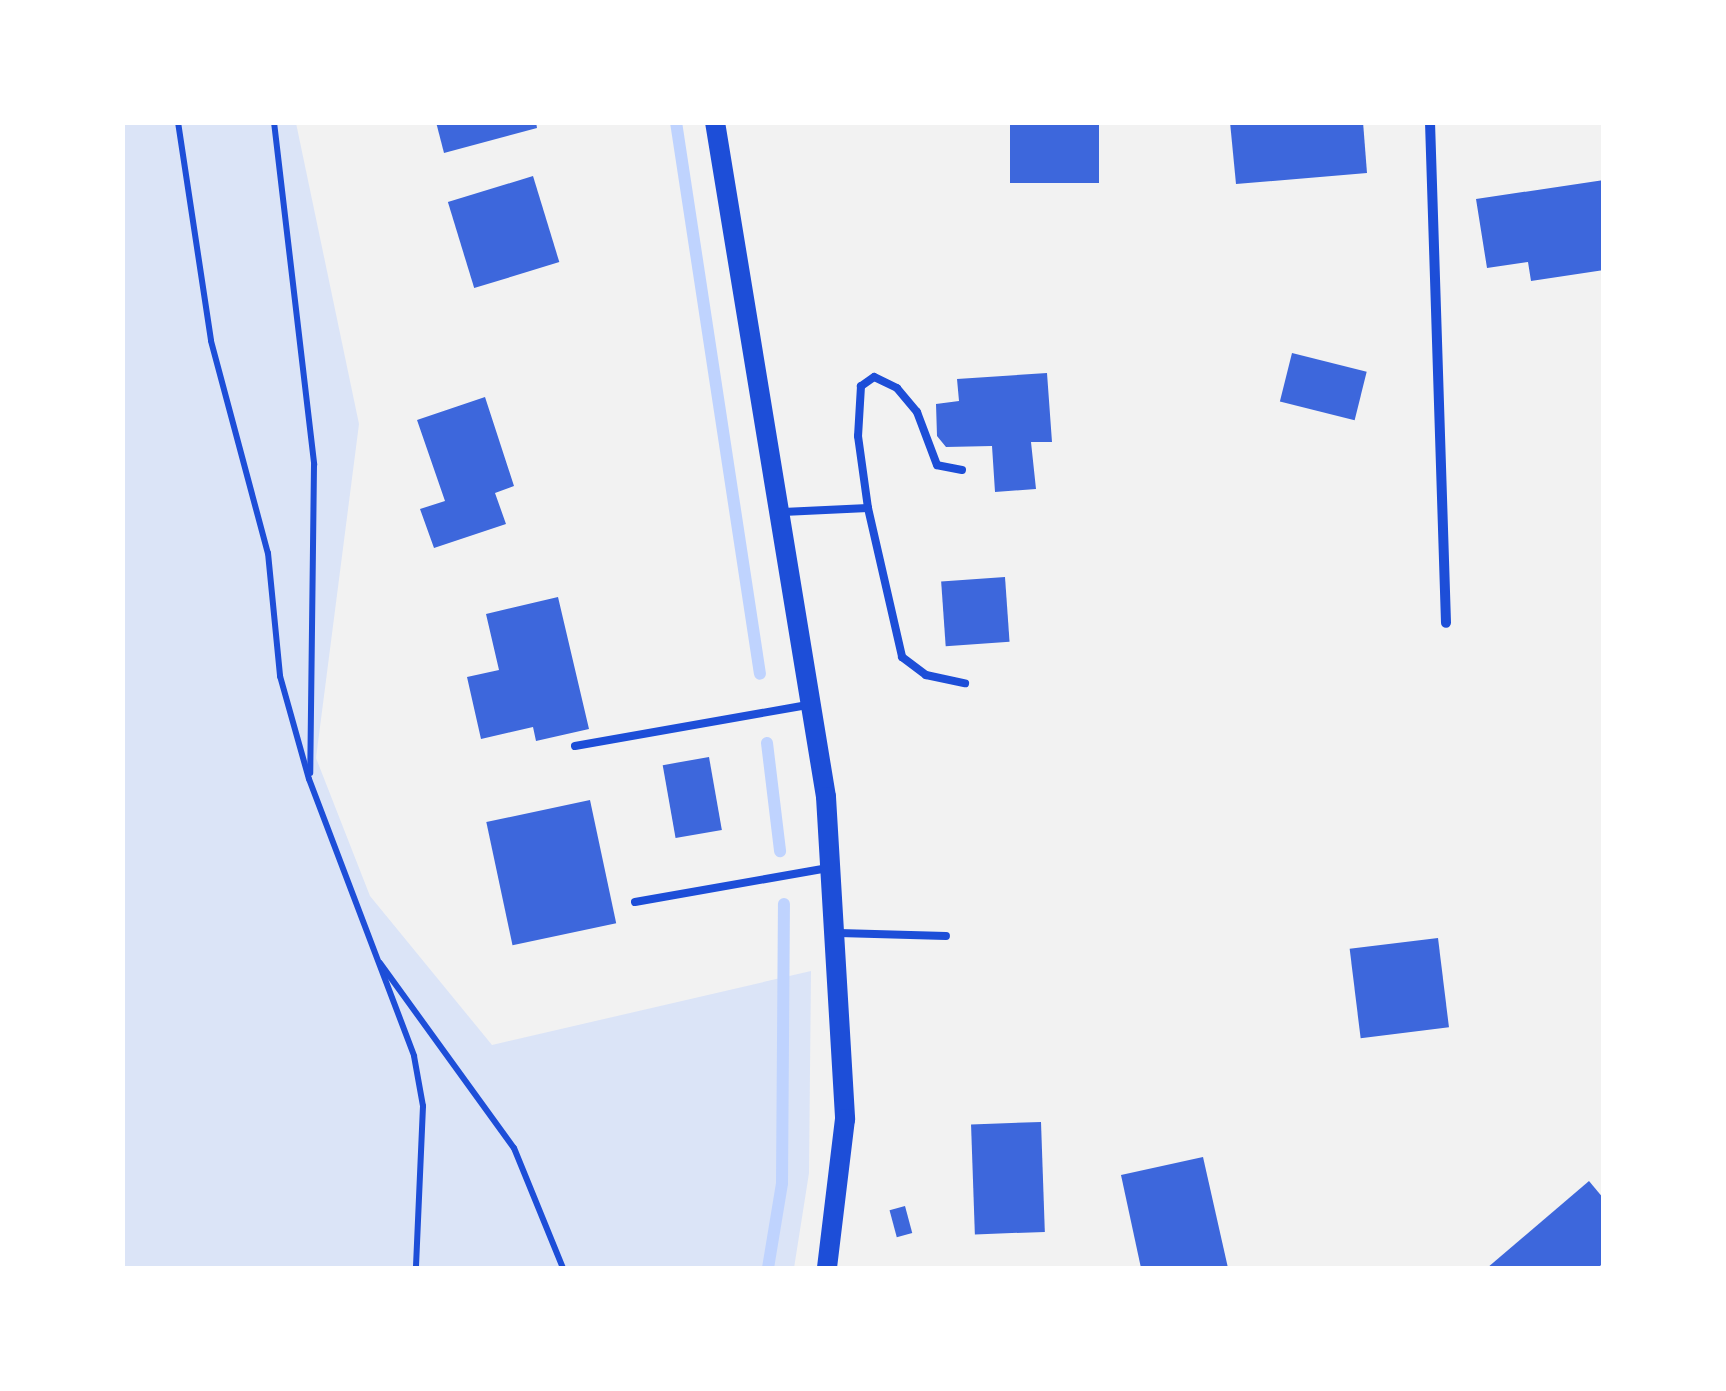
<!DOCTYPE html>
<html>
<head>
<meta charset="utf-8">
<style>
  body { margin:0 }
  #map { position:relative; width:1726px; height:1391px; overflow:hidden; background:#f2f2f2; font-family:"Noto Serif",serif }
  div>[style] { position:absolute }
  .green>* { inset:0; background:#dbe4f7 }
  .stream>* { height:12px; margin:-6px; padding:0 6px; transform-origin:6px; border-radius:6px; background:#bfd3fe }
  .building>* { inset:0; background:#3d67dc; transform-origin:0 0 }
  .path>* { height:6px; margin:-3px; padding:0 3px; transform-origin:3px; border-radius:3px; background:#1d4ed8 }
  .service>* { height:8px; margin:-4px; padding:0 4px; transform-origin:4px; border-radius:4px; background:#1d4ed8 }
  .minor>* { height:10px; margin:-5px; padding:0 5px; transform-origin:5px; border-radius:5px; background:#1d4ed8 }
  .secondary>* { height:20px; margin:-10px; padding:0 10px; transform-origin:10px; border-radius:10px; background:#1d4ed8 }
  span { translate:-50% -50%; white-space:nowrap; text-align:center; line-height:1.15; -webkit-text-stroke:9px #fff; paint-order:stroke }
  .frame { position:absolute; inset:0; border:125px solid #fff; pointer-events:none }
</style>
</head>
<body>
<div id="map">
  <div class="green">
    <div style="clip-path:polygon(122px 123px,296px 123px,359px 424px,316px 758px,370px 896px,492px 1045px,811px 971px,809px 1173px,794px 1268px,123px 1268px)"></div>
  </div>
  <div class="stream">
    <div style="left:676px;top:122px;width:558px;rotate:81.35deg"></div>
    <div style="left:767px;top:743px;width:109px;rotate:83.1deg"></div>
    <div style="left:768px;top:1268px;width:86px;rotate:-80.6deg"></div>
    <div style="left:782px;top:1183px;width:279px;rotate:-89.6deg"></div>
  </div>
  <div class="building">
    <div style="clip-path:polygon(436px 122px,536px 122px,537px 128px,444px 153px)"></div>
    <div style="left:1010px;top:122px;width:89px;height:61px"></div>
    <div style="clip-path:polygon(1230px 122px,1363px 122px,1367px 173px,1236px 184px)"></div>
    <div style="left:533px;top:176px;width:90px;height:89px;rotate:73deg"></div>
    <div style="clip-path:polygon(1604px 180px,1604px 270px,1531px 281px,1528px 262px,1487px 268px,1476px 199px)"></div>
    <div style="left:1292px;top:353px;width:77px;height:50px;rotate:14deg"></div>
    <div style="clip-path:polygon(1047px 373px,1052px 442px,1031px 442px,1036px 489px,995px 492px,992px 446px,946px 447px,937px 436px,936px 404px,959px 401px,957px 379px)"></div>
    <div style="clip-path:polygon(485px 397px,514px 486px,495px 493px,506px 524px,434px 548px,420px 509px,445px 501px,417px 420px)"></div>
    <div style="left:1005px;top:577px;width:65px;height:64px;rotate:86deg"></div>
    <div style="clip-path:polygon(558px 597px,589px 729px,536px 741px,533px 727px,481px 739px,467px 677px,499px 670px,486px 614px)"></div>
    <div style="left:709px;top:757px;width:74px;height:47px;rotate:80deg"></div>
    <div style="left:590px;top:800px;width:126px;height:106px;rotate:78deg"></div>
    <div style="left:1438px;top:938px;width:90px;height:89px;rotate:83deg"></div>
    <div style="left:1041px;top:1122px;width:110px;height:70px;rotate:88deg"></div>
    <div style="clip-path:polygon(1203px 1157px,1228px 1268px,1141px 1268px,1121px 1175px)"></div>
    <div style="clip-path:polygon(1589px 1181px,1604px 1199px,1604px 1263px,1597px 1268px,1487px 1268px)"></div>
    <div style="left:905px;top:1206px;width:28px;height:16px;rotate:75deg"></div>
  </div>
  <div class="path">
    <div style="left:178px;top:122px;width:221px;rotate:81.4deg"></div>
    <div style="left:211px;top:341px;width:220px;rotate:75deg"></div>
    <div style="left:268px;top:553px;width:124px;rotate:84.4deg"></div>
    <div style="left:280px;top:676px;width:107px;rotate:74.3deg"></div>
    <div style="left:309px;top:779px;width:296px;rotate:69.2deg"></div>
    <div style="left:414px;top:1056px;width:51px;rotate:79.8deg"></div>
    <div style="left:423px;top:1106px;width:162px;rotate:92.5deg"></div>
    <div style="left:274px;top:122px;width:345px;rotate:83.3deg"></div>
    <div style="left:314px;top:465px;width:308px;rotate:90.7deg"></div>
    <div style="left:380px;top:963px;width:228px;rotate:54.1deg"></div>
    <div style="left:514px;top:1148px;width:130px;rotate:67.8deg"></div>
  </div>
  <div class="service">
    <div style="left:962px;top:470px;width:25px;rotate:-169deg"></div>
    <div style="left:937px;top:465px;width:57px;rotate:-110.7deg"></div>
    <div style="left:917px;top:412px;width:31px;rotate:-130deg"></div>
    <div style="left:897px;top:388px;width:25px;rotate:-154deg"></div>
    <div style="left:874px;top:377px;width:16px;rotate:145deg"></div>
    <div style="left:861px;top:386px;width:50px;rotate:93.4deg"></div>
    <div style="left:858px;top:436px;width:73px;rotate:82.1deg"></div>
    <div style="left:868px;top:508px;width:153px;rotate:77.1deg"></div>
    <div style="left:902px;top:657px;width:30px;rotate:37deg"></div>
    <div style="left:926px;top:675px;width:40px;rotate:12deg"></div>
    <div style="left:783px;top:512px;width:85px;rotate:-2.7deg"></div>
    <div style="left:575px;top:746px;width:236px;rotate:-10deg"></div>
    <div style="left:635px;top:902px;width:196px;rotate:-10deg"></div>
    <div style="left:839px;top:933px;width:107px;rotate:1.6deg"></div>
  </div>
  <div class="minor">
    <div style="left:1430px;top:122px;width:501px;rotate:88.17deg"></div>
  </div>
  <div class="secondary">
    <div style="left:715px;top:122px;width:684px;rotate:80.66deg"></div>
    <div style="left:826px;top:797px;width:323px;rotate:86.6deg"></div>
    <div style="left:845px;top:1119px;width:150px;rotate:96.9deg"></div>
  </div>
  <div class="frame"></div>
</div>
</body>
</html>
